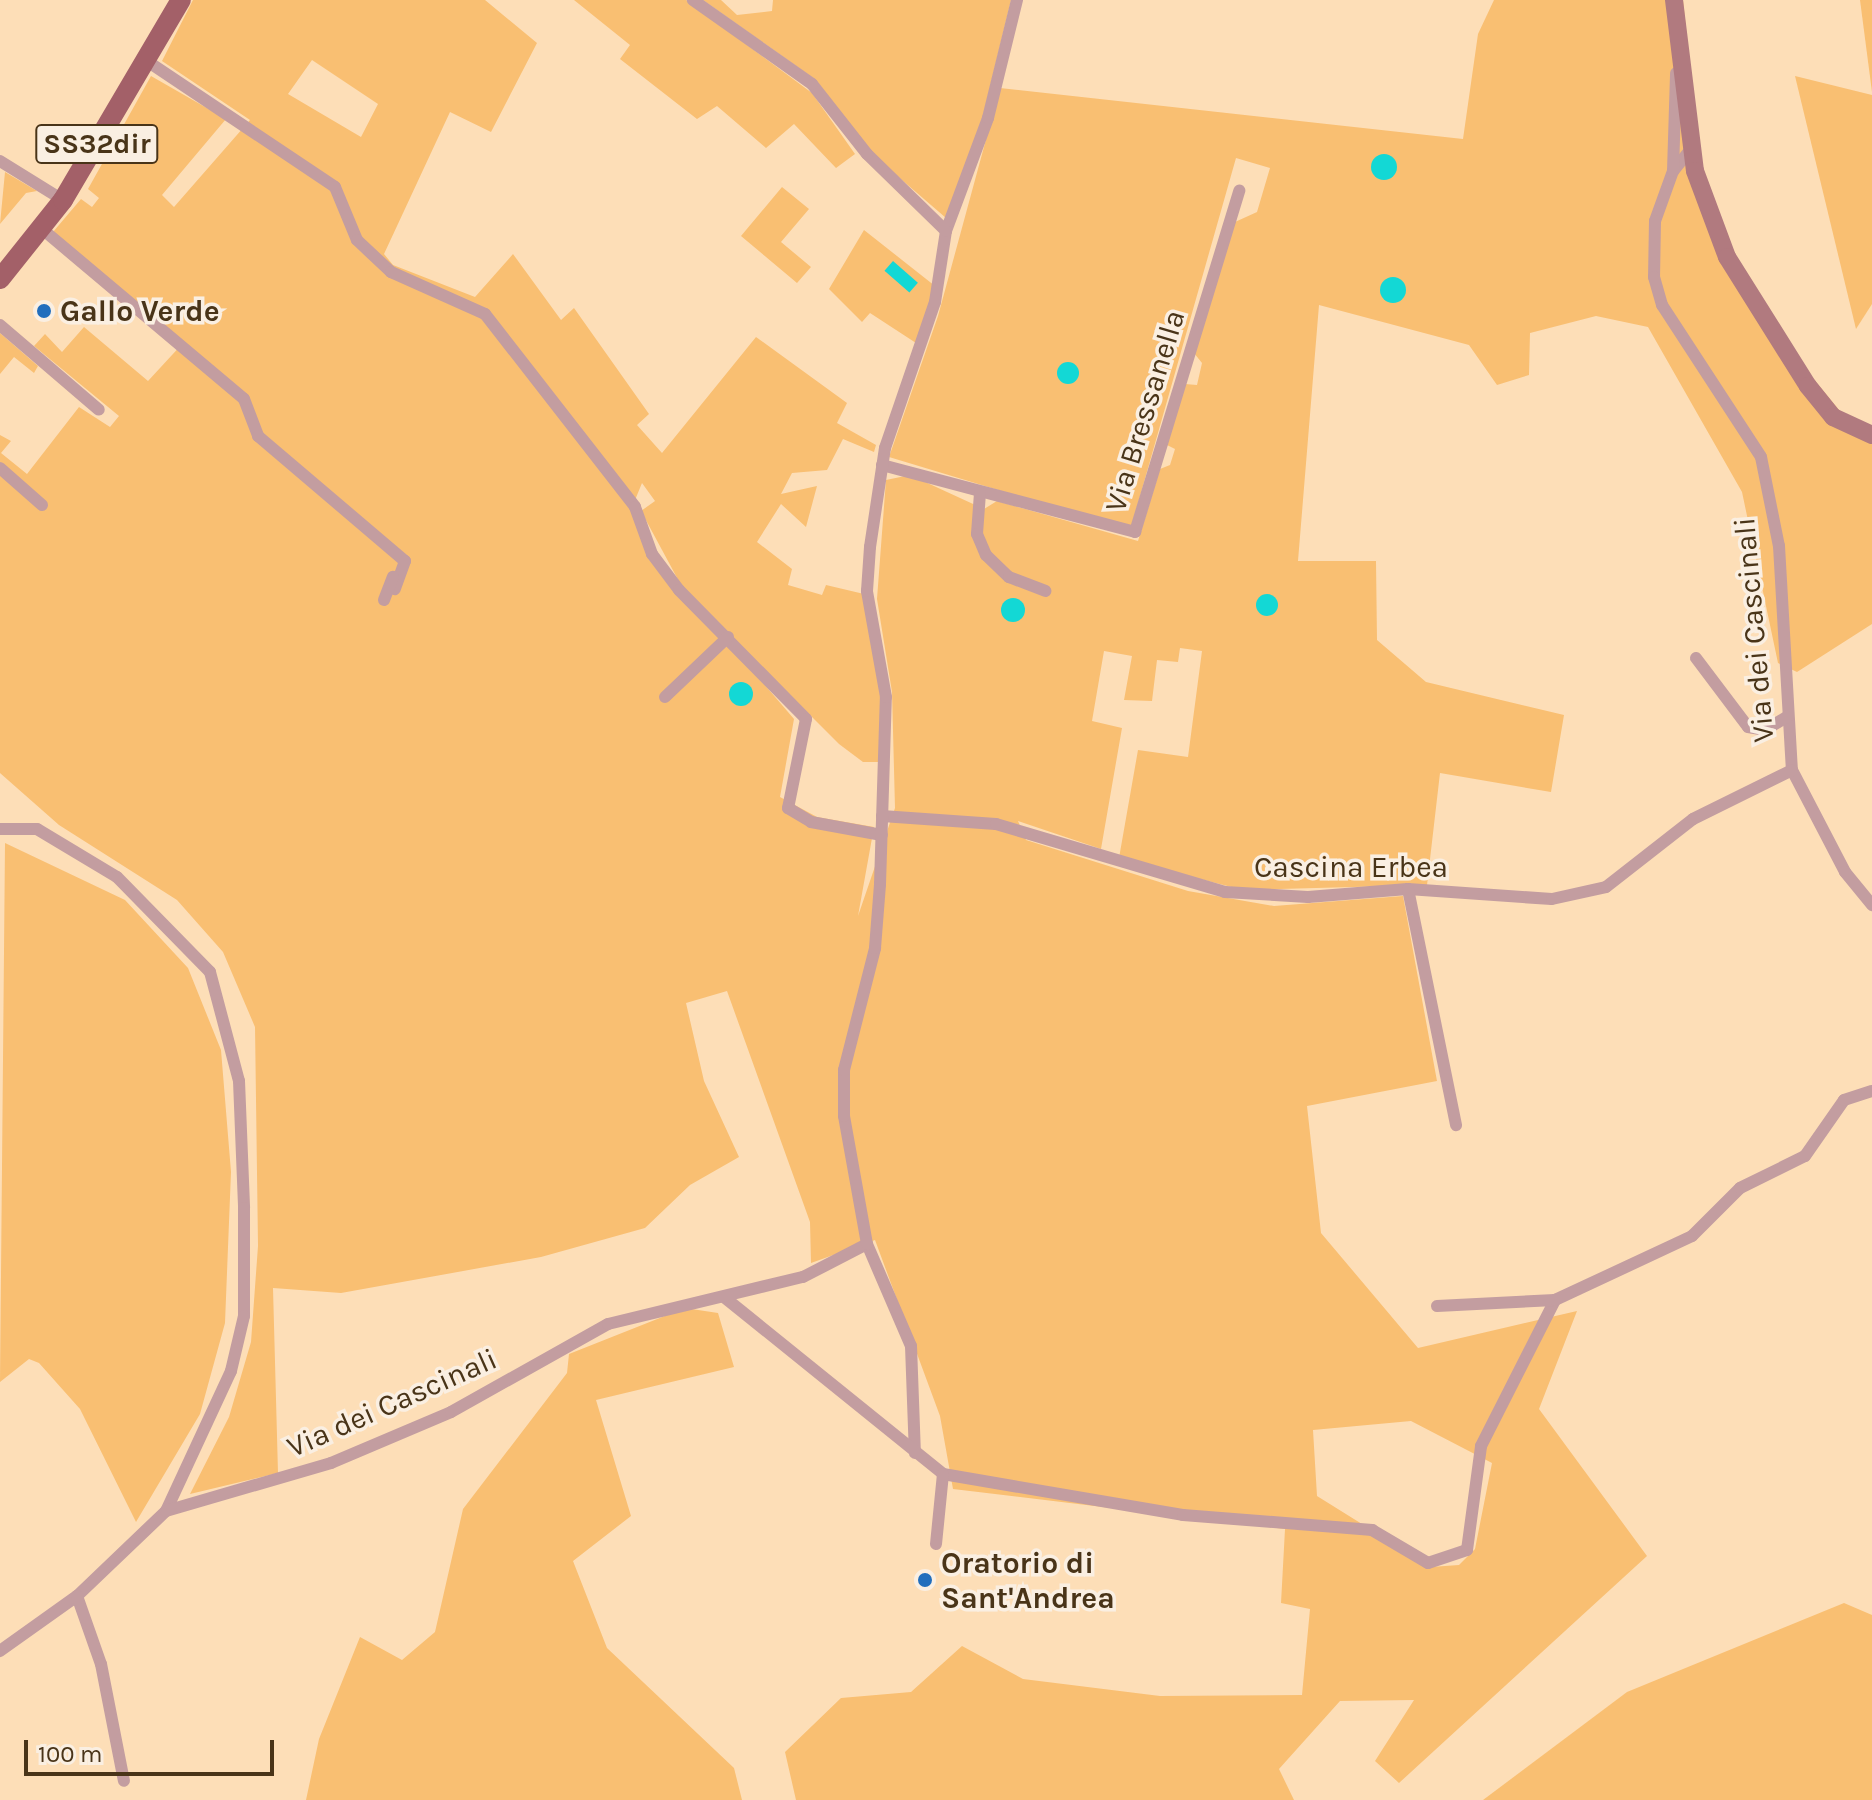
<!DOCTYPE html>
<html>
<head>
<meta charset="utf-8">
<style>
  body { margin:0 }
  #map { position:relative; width:1872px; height:1800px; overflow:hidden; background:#fddeb7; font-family:Karla,sans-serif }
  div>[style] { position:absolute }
  .green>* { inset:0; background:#f9bf72 }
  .water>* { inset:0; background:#13d8d5; transform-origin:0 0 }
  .round { border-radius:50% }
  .street>* { height:12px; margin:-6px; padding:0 6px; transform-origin:6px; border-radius:6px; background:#c39da0 }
  .secondary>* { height:18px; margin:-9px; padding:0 9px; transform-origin:9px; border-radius:9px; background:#b17a7f }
  .primary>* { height:20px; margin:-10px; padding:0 10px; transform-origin:10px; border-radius:10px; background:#a36068 }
  .dots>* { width:22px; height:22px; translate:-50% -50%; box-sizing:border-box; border:4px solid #faefe2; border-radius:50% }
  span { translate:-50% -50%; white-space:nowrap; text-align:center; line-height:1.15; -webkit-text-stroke:7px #faefe2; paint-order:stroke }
  .shield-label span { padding:2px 6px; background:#faefe2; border:2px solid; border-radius:6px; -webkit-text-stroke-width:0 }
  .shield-label { font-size:28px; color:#493418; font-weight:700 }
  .poi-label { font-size:30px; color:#493418; font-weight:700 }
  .left { translate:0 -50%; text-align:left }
  .street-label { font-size:30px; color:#493418 }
  .scale { position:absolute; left:24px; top:1740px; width:250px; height:36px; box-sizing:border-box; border:4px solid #493418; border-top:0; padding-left:10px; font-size:24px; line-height:28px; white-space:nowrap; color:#493418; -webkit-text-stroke:6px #faefe2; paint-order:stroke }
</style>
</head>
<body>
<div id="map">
  <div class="green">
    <div style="clip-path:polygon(evenodd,193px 0,485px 0,537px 43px,491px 132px,450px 112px,384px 254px,393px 265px,475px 297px,513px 254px,561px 320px,574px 308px,649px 414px,637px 425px,662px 453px,756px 337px,847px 403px,837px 423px,876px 445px,874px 452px,843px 439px,827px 470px,792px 473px,781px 494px,817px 486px,806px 527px,781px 504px,757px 542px,792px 569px,788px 585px,822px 595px,826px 585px,864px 594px,881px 669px,881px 762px,863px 762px,839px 744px,682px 587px,641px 511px,655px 501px,642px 483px,633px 505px,652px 554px,794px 719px,780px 797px,817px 817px,874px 827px,858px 916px,895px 808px,892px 692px,877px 599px,886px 480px,910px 475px,984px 509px,997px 501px,1138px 541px,1160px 469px,1170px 465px,1175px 449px,1167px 445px,1185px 384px,1197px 385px,1202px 363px,1194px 353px,1235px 222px,1257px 212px,1270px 168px,1236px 158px,1131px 528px,1064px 510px,889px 457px,938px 316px,1000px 88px,1463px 139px,1478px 34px,1494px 0,1683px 0,1701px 171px,1714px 211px,1758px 302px,1797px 359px,1844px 416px,1872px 428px,1872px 624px,1797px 672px,1778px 663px,1742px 492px,1648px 327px,1596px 316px,1530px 333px,1529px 375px,1497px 385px,1469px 345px,1319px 305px,1298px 561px,1376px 561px,1377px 640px,1426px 682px,1564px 715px,1551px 792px,1440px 773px,1427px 885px,1243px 890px,1119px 858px,1138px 750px,1188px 757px,1202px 651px,1180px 648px,1178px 662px,1157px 660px,1152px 701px,1124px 700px,1132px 656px,1104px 651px,1092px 721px,1122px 728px,1101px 849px,1018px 821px,1026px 840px,1188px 891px,1274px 906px,1403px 896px,1437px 1081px,1307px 1106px,1321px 1233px,1418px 1348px,1577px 1311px,1539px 1409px,1647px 1556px,1399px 1783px,1375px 1761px,1414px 1700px,1340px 1701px,1279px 1769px,1294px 1800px,796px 1800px,785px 1752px,841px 1698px,911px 1692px,962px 1646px,1023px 1679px,1160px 1696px,1302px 1695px,1310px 1609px,1281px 1603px,1285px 1529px,953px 1489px,940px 1416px,875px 1240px,811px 1263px,810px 1222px,727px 991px,686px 1003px,704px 1081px,739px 1157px,690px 1185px,645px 1228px,541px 1257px,341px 1293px,273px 1288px,278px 1473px,190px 1494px,229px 1417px,251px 1342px,258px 1246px,255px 1027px,223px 952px,177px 900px,59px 825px,0 773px,0 435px,11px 441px,1px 453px,27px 474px,79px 407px,110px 427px,119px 416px,34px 346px,45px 334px,62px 352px,84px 327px,148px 381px,184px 342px,53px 232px,81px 199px,92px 207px,99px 198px,88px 189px,151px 76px,226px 119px,162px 195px,174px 207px,250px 120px,162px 61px,193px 0,312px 60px,378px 104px,361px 137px,288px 94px,312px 60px,193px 0,1411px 1421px,1492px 1463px,1475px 1549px,1459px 1565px,1431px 1567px,1317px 1496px,1313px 1430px,1411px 1421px)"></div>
    <div style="clip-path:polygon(574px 0,686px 0,812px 93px,855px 154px,836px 168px,794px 124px,766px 148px,717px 106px,697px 119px,620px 59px,630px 45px)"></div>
    <div style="clip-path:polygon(703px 0,721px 0,737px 15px,772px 11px,773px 0,1011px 0,983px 116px,946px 218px,873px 155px,816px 80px)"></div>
    <div style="clip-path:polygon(1860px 0,1872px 0,1872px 92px)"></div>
    <div style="clip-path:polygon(1795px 76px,1872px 95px,1872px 304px,1856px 329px)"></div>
    <div style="clip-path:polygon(5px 172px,37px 191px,26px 193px,0 224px)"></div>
    <div style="clip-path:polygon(782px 187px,809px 209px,781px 242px,811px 267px,797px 283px,741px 236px)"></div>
    <div style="clip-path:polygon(864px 230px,935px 286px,916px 343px,870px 313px,862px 322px,829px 289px)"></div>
    <div style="clip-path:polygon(0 333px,38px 366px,34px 373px,14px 357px,0 374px)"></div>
    <div style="clip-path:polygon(5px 843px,125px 900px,188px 968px,221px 1050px,231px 1172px,225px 1323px,200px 1414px,136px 1522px,80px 1409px,39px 1363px,29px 1359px,0 1382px)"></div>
    <div style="clip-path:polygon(685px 1308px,718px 1313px,734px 1367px,596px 1400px,631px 1516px,573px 1561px,607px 1648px,734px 1768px,742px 1800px,306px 1800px,319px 1739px,360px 1637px,402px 1660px,435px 1632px,463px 1509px,567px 1373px,569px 1354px)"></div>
    <div style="clip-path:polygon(1844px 1603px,1872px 1615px,1872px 1800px,1483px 1800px,1627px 1692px)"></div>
  </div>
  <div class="water">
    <div class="round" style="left:1371px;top:154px;width:26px;height:26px"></div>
    <div style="left:893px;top:261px;width:33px;height:13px;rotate:41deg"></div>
    <div class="round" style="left:1380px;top:277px;width:26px;height:26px"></div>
    <div class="round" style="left:1057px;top:362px;width:22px;height:22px"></div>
    <div class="round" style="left:1256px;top:594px;width:22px;height:22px"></div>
    <div class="round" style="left:1001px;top:598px;width:24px;height:24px"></div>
    <div class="round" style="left:729px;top:682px;width:24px;height:24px"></div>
  </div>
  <div class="street">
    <div style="left:147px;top:61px;width:226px;rotate:33.8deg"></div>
    <div style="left:335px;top:187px;width:57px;rotate:67.5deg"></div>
    <div style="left:357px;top:240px;width:47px;rotate:43.3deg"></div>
    <div style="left:391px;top:272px;width:103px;rotate:24.1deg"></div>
    <div style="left:485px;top:314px;width:244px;rotate:52.1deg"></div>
    <div style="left:635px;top:507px;width:50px;rotate:70.1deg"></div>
    <div style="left:652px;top:554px;width:45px;rotate:53.1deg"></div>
    <div style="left:679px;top:590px;width:181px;rotate:45.4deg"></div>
    <div style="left:806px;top:719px;width:91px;rotate:101.4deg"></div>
    <div style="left:788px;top:808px;width:27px;rotate:31deg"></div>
    <div style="left:811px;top:822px;width:72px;rotate:10.4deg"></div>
    <div style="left:1691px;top:149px;width:28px;rotate:129deg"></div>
    <div style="left:1673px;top:171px;width:53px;rotate:109.8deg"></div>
    <div style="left:1655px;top:221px;width:56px;rotate:91deg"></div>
    <div style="left:1654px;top:277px;width:29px;rotate:74deg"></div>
    <div style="left:1662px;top:305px;width:181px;rotate:56.9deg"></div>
    <div style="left:1761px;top:457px;width:91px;rotate:78.6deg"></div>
    <div style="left:1779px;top:546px;width:224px;rotate:86.7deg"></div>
    <div style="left:1792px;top:770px;width:115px;rotate:62.5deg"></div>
    <div style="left:1845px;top:872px;width:43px;rotate:50.7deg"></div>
    <div style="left:0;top:161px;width:74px;rotate:31.8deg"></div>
    <div style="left:1673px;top:171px;width:98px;rotate:-88.2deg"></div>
    <div style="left:41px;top:228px;width:265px;rotate:40.1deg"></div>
    <div style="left:244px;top:399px;width:40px;rotate:69deg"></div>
    <div style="left:258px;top:436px;width:193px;rotate:40.4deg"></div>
    <div style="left:405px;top:561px;width:30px;rotate:110deg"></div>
    <div style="left:946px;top:231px;width:121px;rotate:-69.6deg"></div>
    <div style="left:988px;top:118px;width:122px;rotate:-76.2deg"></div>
    <div style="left:0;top:325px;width:130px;rotate:40.6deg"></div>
    <div style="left:882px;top:465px;width:262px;rotate:14.8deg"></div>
    <div style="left:1135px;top:532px;width:357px;rotate:-73deg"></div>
    <div style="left:0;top:468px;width:56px;rotate:41.4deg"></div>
    <div style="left:980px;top:493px;width:41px;rotate:94.2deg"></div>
    <div style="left:977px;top:534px;width:23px;rotate:67deg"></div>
    <div style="left:986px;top:555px;width:32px;rotate:44deg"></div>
    <div style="left:1009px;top:577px;width:39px;rotate:21deg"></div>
    <div style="left:384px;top:600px;width:25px;rotate:-69deg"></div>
    <div style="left:1696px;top:658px;width:86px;rotate:53deg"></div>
    <div style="left:1748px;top:727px;width:17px;rotate:10deg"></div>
    <div style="left:1765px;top:730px;width:26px;rotate:-31deg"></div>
    <div style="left:665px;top:697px;width:87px;rotate:-43.6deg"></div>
    <div style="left:882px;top:816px;width:114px;rotate:4deg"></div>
    <div style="left:996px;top:824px;width:239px;rotate:16.5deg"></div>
    <div style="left:1225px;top:892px;width:83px;rotate:3.4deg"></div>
    <div style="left:1308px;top:897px;width:100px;rotate:-4.6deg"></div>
    <div style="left:1408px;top:889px;width:144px;rotate:4deg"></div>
    <div style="left:1552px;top:899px;width:55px;rotate:-12.5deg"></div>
    <div style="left:1606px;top:887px;width:110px;rotate:-38deg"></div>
    <div style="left:1693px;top:819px;width:110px;rotate:-26.3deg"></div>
    <div style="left:0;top:829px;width:37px"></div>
    <div style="left:37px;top:829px;width:93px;rotate:31deg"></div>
    <div style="left:117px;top:877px;width:133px;rotate:45.6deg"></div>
    <div style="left:210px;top:972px;width:113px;rotate:75.1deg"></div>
    <div style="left:239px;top:1081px;width:127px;rotate:87.7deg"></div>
    <div style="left:244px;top:1208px;width:108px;rotate:90deg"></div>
    <div style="left:244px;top:1316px;width:57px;rotate:103.3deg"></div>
    <div style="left:231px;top:1371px;width:154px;rotate:114.9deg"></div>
    <div style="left:166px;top:1511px;width:123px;rotate:136.3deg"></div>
    <div style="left:77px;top:1596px;width:95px;rotate:144.5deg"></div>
    <div style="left:1408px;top:889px;width:241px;rotate:78.5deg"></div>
    <div style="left:867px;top:1244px;width:111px;rotate:66.7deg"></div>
    <div style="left:911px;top:1346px;width:107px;rotate:87.9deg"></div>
    <div style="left:724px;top:1297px;width:282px;rotate:38.9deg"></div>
    <div style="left:943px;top:1474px;width:243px;rotate:9.7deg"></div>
    <div style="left:1183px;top:1515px;width:190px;rotate:4.5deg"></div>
    <div style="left:1372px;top:1530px;width:65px;rotate:30.5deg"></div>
    <div style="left:1428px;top:1563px;width:41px;rotate:-18.4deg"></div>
    <div style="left:1467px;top:1550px;width:105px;rotate:-82.3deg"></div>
    <div style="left:1481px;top:1446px;width:164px;rotate:-63.1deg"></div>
    <div style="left:1437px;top:1306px;width:118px;rotate:-2.9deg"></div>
    <div style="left:1555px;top:1300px;width:151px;rotate:-25deg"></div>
    <div style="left:1692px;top:1236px;width:68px;rotate:-45deg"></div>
    <div style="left:1740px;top:1188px;width:72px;rotate:-26.2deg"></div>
    <div style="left:1805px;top:1156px;width:68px;rotate:-55.1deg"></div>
    <div style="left:1844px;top:1100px;width:29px;rotate:-18deg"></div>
    <div style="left:166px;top:1511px;width:172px;rotate:-16.2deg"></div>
    <div style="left:331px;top:1463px;width:130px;rotate:-23deg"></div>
    <div style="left:451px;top:1412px;width:180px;rotate:-29.3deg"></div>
    <div style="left:608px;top:1324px;width:201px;rotate:-13.6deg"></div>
    <div style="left:803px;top:1277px;width:72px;rotate:-27.3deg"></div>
    <div style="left:867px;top:1244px;width:130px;rotate:-100.2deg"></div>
    <div style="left:844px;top:1116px;width:46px;rotate:-90deg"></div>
    <div style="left:844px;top:1070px;width:126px;rotate:-75.7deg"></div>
    <div style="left:875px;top:948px;width:64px;rotate:-85.5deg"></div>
    <div style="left:880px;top:884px;width:187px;rotate:-88.2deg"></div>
    <div style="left:886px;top:697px;width:108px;rotate:-100.2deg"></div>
    <div style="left:867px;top:591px;width:44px;rotate:-86.1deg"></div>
    <div style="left:870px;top:547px;width:100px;rotate:-81.4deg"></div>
    <div style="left:885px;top:448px;width:154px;rotate:-71.1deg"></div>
    <div style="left:935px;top:302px;width:72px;rotate:-81.2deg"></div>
    <div style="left:946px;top:231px;width:110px;rotate:-135.7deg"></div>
    <div style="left:867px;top:154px;width:89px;rotate:-128.2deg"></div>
    <div style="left:812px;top:84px;width:146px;rotate:-144.8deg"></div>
    <div style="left:936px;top:1544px;width:70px;rotate:-84.3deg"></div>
    <div style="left:77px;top:1596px;width:72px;rotate:70.6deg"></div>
    <div style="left:101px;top:1664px;width:119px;rotate:78.9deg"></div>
  </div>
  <div class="secondary">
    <div style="left:1674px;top:0;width:172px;rotate:83deg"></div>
    <div style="left:1695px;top:171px;width:92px;rotate:69.6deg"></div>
    <div style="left:1727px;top:257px;width:152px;rotate:57.9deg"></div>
    <div style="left:1808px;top:386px;width:40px;rotate:51deg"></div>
    <div style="left:1833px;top:417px;width:43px;rotate:24.8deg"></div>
  </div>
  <div class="primary">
    <div style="left:0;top:279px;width:101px;rotate:-51.4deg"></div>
    <div style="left:63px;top:200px;width:232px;rotate:-59.5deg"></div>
  </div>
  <div class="dots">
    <div style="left:44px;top:311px;background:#216ebd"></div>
    <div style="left:925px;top:1580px;background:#216ebd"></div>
  </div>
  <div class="shield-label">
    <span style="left:97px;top:144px">SS32dir</span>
  </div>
  <div class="poi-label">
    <span class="left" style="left:60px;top:311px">Gallo Verde</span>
    <span class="left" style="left:941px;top:1580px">Oratorio di<br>Sant'Andrea</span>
  </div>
  <div class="street-label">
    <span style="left:1145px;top:411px;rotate:-73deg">Via Bressanella</span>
    <span style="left:1754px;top:630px;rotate:-95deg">Via dei Cascinali</span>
    <span style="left:1351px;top:867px">Cascina Erbea</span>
    <span style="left:392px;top:1403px;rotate:-24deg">Via dei Cascinali</span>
  </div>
  <div class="scale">100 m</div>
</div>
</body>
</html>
